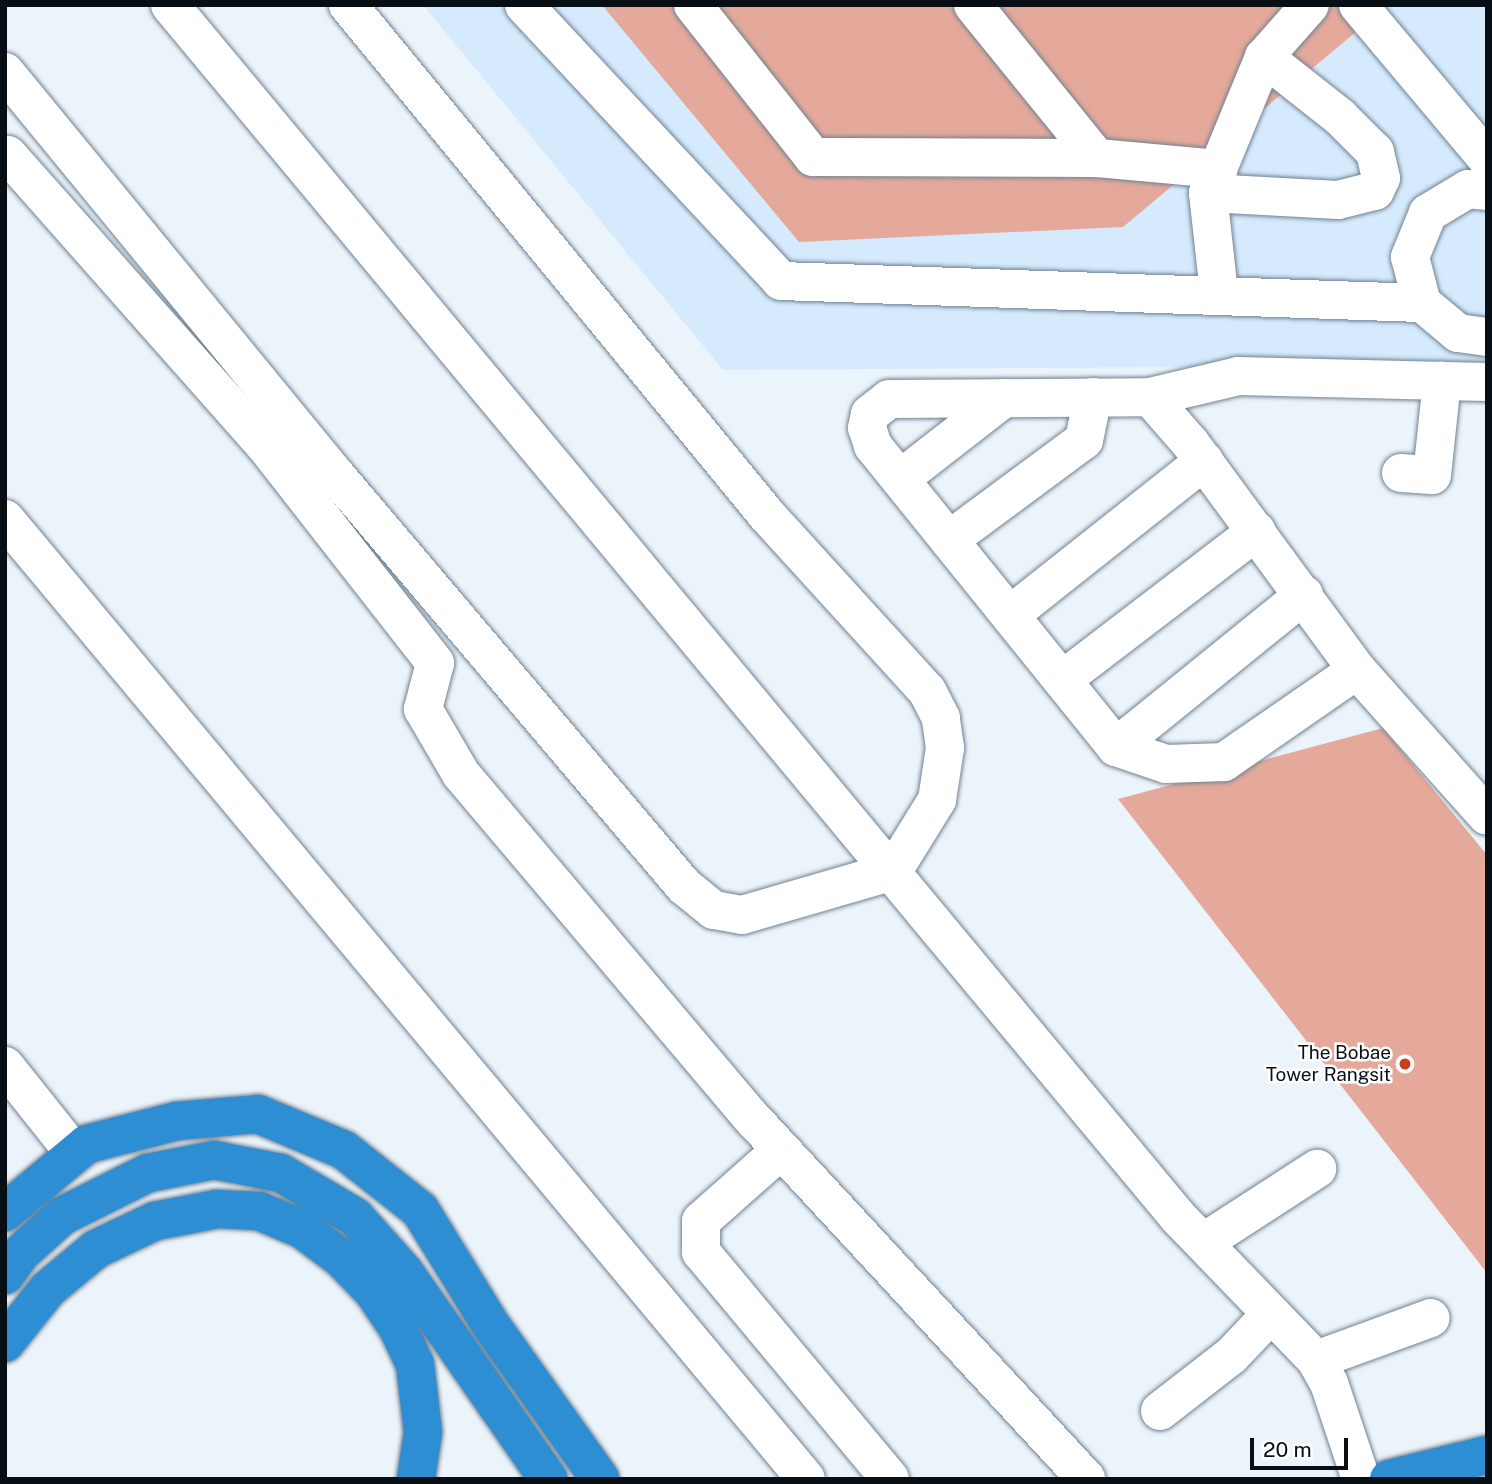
<!DOCTYPE html>
<html>
<head>
<meta charset="utf-8">
<style>
  body { margin:0 }
  #map { position:relative; width:1492px; height:1484px; overflow:hidden; background:#ecf4fb; font-family:"Public Sans",sans-serif }
  div>[style] { position:absolute }
  .built>* { inset:0; background:#d5eafd }
  .building>* { inset:0; background:#e4a99a }
  .roads { filter:drop-shadow(0 0 2px #708292) drop-shadow(0 0 2px #708292) }
  .minor>* { height:38px; margin:-19px; padding:0 19px; transform-origin:19px; border-radius:19px; background:#fff }
  .highway>* { height:38px; margin:-19px; padding:0 19px; transform-origin:19px; border-radius:19px; background:#2d8ed3 }
  .dots>* { width:19px; height:19px; translate:-50% -50%; box-sizing:border-box; border:4px solid #fff; border-radius:50% }
  span { translate:-50% -50%; white-space:nowrap; text-align:center; line-height:1.15; -webkit-text-stroke:5px #fff; paint-order:stroke }
  .poi-label { font-size:19px; color:#070e14 }
  .right { translate:-100% -50%; text-align:right }
  .frame { position:absolute; inset:0; border:7px solid #070e14; pointer-events:none }
  .scale { position:absolute; left:1250px; top:1438px; width:98px; height:32px; box-sizing:border-box; border:4px solid #070e14; border-top:0; padding-left:9px; font-size:21px; line-height:24px; white-space:nowrap; color:#070e14; -webkit-text-stroke:5px #fff; paint-order:stroke }
</style>
</head>
<body>
<div id="map">
  <div class="built">
    <div style="clip-path:polygon(423px 5px,1487px 5px,1487px 365px,723px 370px)"></div>
  </div>
  <div class="building">
    <div style="clip-path:polygon(602px 5px,1388px 5px,1123px 227px,799px 242px)"></div>
    <div style="clip-path:polygon(1383px 728px,1487px 855px,1487px 1273px,1118px 799px)"></div>
  </div>
  <div class="roads">
    <div class="minor">
      <div style="left:170px;top:5px;width:1575px;rotate:50.25deg"></div>
      <div style="left:1177px;top:1216px;width:200px;rotate:46deg"></div>
      <div style="left:1316px;top:1360px;width:26px;rotate:61deg"></div>
      <div style="left:1329px;top:1383px;width:101px;rotate:71.6deg"></div>
      <div style="left:524px;top:5px;width:377px;rotate:47deg"></div>
      <div style="left:781px;top:281px;width:641px;rotate:1.97deg"></div>
      <div style="left:693px;top:5px;width:194px;rotate:51.7deg"></div>
      <div style="left:813px;top:157px;width:284px;rotate:0.2deg"></div>
      <div style="left:1097px;top:158px;width:122px;rotate:5.2deg"></div>
      <div style="left:973px;top:5px;width:197px;rotate:51deg"></div>
      <div style="left:1358px;top:5px;width:201px;rotate:50deg"></div>
      <div style="left:5px;top:72px;width:517px;rotate:50.65deg"></div>
      <div style="left:333px;top:472px;width:543px;rotate:49.71deg"></div>
      <div style="left:684px;top:886px;width:38px;rotate:39deg"></div>
      <div style="left:714px;top:910px;width:28px;rotate:10deg"></div>
      <div style="left:742px;top:915px;width:157px;rotate:-16.2deg"></div>
      <div style="left:893px;top:871px;width:84px;rotate:-58.2deg"></div>
      <div style="left:937px;top:800px;width:53px;rotate:-81.3deg"></div>
      <div style="left:945px;top:748px;width:30px;rotate:-98deg"></div>
      <div style="left:941px;top:718px;width:30px;rotate:-117deg"></div>
      <div style="left:927px;top:691px;width:239px;rotate:-132.3deg"></div>
      <div style="left:766px;top:514px;width:659px;rotate:-129.39deg"></div>
      <div style="left:8px;top:155px;width:386px;rotate:48.5deg"></div>
      <div style="left:264px;top:444px;width:278px;rotate:52deg"></div>
      <div style="left:435px;top:663px;width:48px;rotate:104.6deg"></div>
      <div style="left:423px;top:709px;width:75px;rotate:59.7deg"></div>
      <div style="left:461px;top:774px;width:451px;rotate:49.8deg"></div>
      <div style="left:752px;top:1118px;width:492px;rotate:47.2deg"></div>
      <div style="left:1487px;top:191px;width:19px;rotate:-174deg"></div>
      <div style="left:1468px;top:189px;width:47px;rotate:149deg"></div>
      <div style="left:1428px;top:213px;width:48px;rotate:112.2deg"></div>
      <div style="left:1410px;top:257px;width:48px;rotate:75.4deg"></div>
      <div style="left:1422px;top:303px;width:47px;rotate:39.8deg"></div>
      <div style="left:1458px;top:333px;width:29px;rotate:8deg"></div>
      <div style="left:1208px;top:193px;width:130px;rotate:3.1deg"></div>
      <div style="left:1338px;top:200px;width:38px;rotate:-14deg"></div>
      <div style="left:1375px;top:191px;width:14px;rotate:-65deg"></div>
      <div style="left:1381px;top:178px;width:27px;rotate:-103deg"></div>
      <div style="left:1375px;top:152px;width:49px;rotate:-135deg"></div>
      <div style="left:1340px;top:117px;width:97px;rotate:-141.7deg"></div>
      <div style="left:1219px;top:293px;width:101px;rotate:-96.3deg"></div>
      <div style="left:1208px;top:193px;width:147px;rotate:-67.6deg"></div>
      <div style="left:1264px;top:57px;width:69px;rotate:-48.5deg"></div>
      <div style="left:1150px;top:397px;width:62px;rotate:48.9deg"></div>
      <div style="left:1191px;top:444px;width:280px;rotate:53.7deg"></div>
      <div style="left:1357px;top:670px;width:195px;rotate:48.3deg"></div>
      <div style="left:1401px;top:473px;width:31px;rotate:4deg"></div>
      <div style="left:1432px;top:475px;width:95px;rotate:-83.9deg"></div>
      <div style="left:900px;top:479px;width:132px;rotate:-37.9deg"></div>
      <div style="left:5px;top:519px;width:1250px;rotate:50.16deg"></div>
      <div style="left:949px;top:540px;width:168px;rotate:-36.5deg"></div>
      <div style="left:1084px;top:440px;width:44px;rotate:-78.2deg"></div>
      <div style="left:1010px;top:615px;width:248px;rotate:-38.4deg"></div>
      <div style="left:1357px;top:670px;width:162px;rotate:145.3deg"></div>
      <div style="left:1224px;top:762px;width:58px;rotate:178deg"></div>
      <div style="left:1166px;top:764px;width:53px;rotate:-161.2deg"></div>
      <div style="left:1116px;top:747px;width:387px;rotate:-128.9deg"></div>
      <div style="left:873px;top:446px;width:19px;rotate:-108deg"></div>
      <div style="left:867px;top:428px;width:14px;rotate:-78deg"></div>
      <div style="left:870px;top:414px;width:24px;rotate:-38deg"></div>
      <div style="left:889px;top:399px;width:261px;rotate:-0.4deg"></div>
      <div style="left:1150px;top:397px;width:90px;rotate:-13.4deg"></div>
      <div style="left:1238px;top:376px;width:249px;rotate:1.4deg"></div>
      <div style="left:1062px;top:680px;width:245px;rotate:-37.4deg"></div>
      <div style="left:1116px;top:747px;width:242px;rotate:-39deg"></div>
      <div style="left:5px;top:1066px;width:112px;rotate:51.5deg"></div>
      <div style="left:781px;top:1150px;width:107px;rotate:138.4deg"></div>
      <div style="left:701px;top:1221px;width:31px;rotate:90deg"></div>
      <div style="left:701px;top:1252px;width:295px;rotate:50.2deg"></div>
      <div style="left:1204px;top:1242px;width:135px;rotate:-32.9deg"></div>
      <div style="left:1316px;top:1360px;width:122px;rotate:-20.1deg"></div>
      <div style="left:1160px;top:1411px;width:90px;rotate:-37.8deg"></div>
      <div style="left:1231px;top:1356px;width:57px;rotate:-46.4deg"></div>
    </div>
    <div class="highway">
      <div style="left:5px;top:1212px;width:107px;rotate:-39.7deg"></div>
      <div style="left:87px;top:1144px;width:93px;rotate:-14.3deg"></div>
      <div style="left:177px;top:1121px;width:81px;rotate:-4.9deg"></div>
      <div style="left:258px;top:1114px;width:93px;rotate:22.7deg"></div>
      <div style="left:344px;top:1150px;width:97px;rotate:38.3deg"></div>
      <div style="left:420px;top:1210px;width:134px;rotate:58.4deg"></div>
      <div style="left:490px;top:1324px;width:190px;rotate:54.6deg"></div>
      <div style="left:5px;top:1275px;width:27px;rotate:-54deg"></div>
      <div style="left:21px;top:1253px;width:55px;rotate:-42.1deg"></div>
      <div style="left:62px;top:1216px;width:96px;rotate:-26.6deg"></div>
      <div style="left:148px;top:1173px;width:67px;rotate:-11.1deg"></div>
      <div style="left:214px;top:1160px;width:68px;rotate:11deg"></div>
      <div style="left:281px;top:1173px;width:86px;rotate:30.7deg"></div>
      <div style="left:355px;top:1217px;width:75px;rotate:48.2deg"></div>
      <div style="left:405px;top:1273px;width:251px;rotate:55.2deg"></div>
      <div style="left:5px;top:1343px;width:69px;rotate:-51.5deg"></div>
      <div style="left:48px;top:1289px;width:62px;rotate:-39.8deg"></div>
      <div style="left:96px;top:1249px;width:65px;rotate:-25.4deg"></div>
      <div style="left:155px;top:1221px;width:63px;rotate:-11deg"></div>
      <div style="left:217px;top:1209px;width:42px;rotate:2.7deg"></div>
      <div style="left:259px;top:1211px;width:47px;rotate:22.7deg"></div>
      <div style="left:302px;top:1229px;width:49px;rotate:36.6deg"></div>
      <div style="left:341px;top:1258px;width:46px;rotate:45.9deg"></div>
      <div style="left:373px;top:1291px;width:45px;rotate:56deg"></div>
      <div style="left:398px;top:1328px;width:40px;rotate:65deg"></div>
      <div style="left:415px;top:1364px;width:68px;rotate:83.3deg"></div>
      <div style="left:423px;top:1432px;width:48px;rotate:98.5deg"></div>
      <div style="left:1389px;top:1479px;width:101px;rotate:-13.8deg"></div>
    </div>
  </div>
  <div class="dots">
    <div style="left:1405px;top:1064px;background:#ca401d"></div>
  </div>
  <div class="poi-label">
    <span class="right" style="left:1391px;top:1064px">The Bobae<br>Tower Rangsit</span>
  </div>
  <div class="frame"></div>
  <div class="scale">20 m</div>
</div>
</body>
</html>
